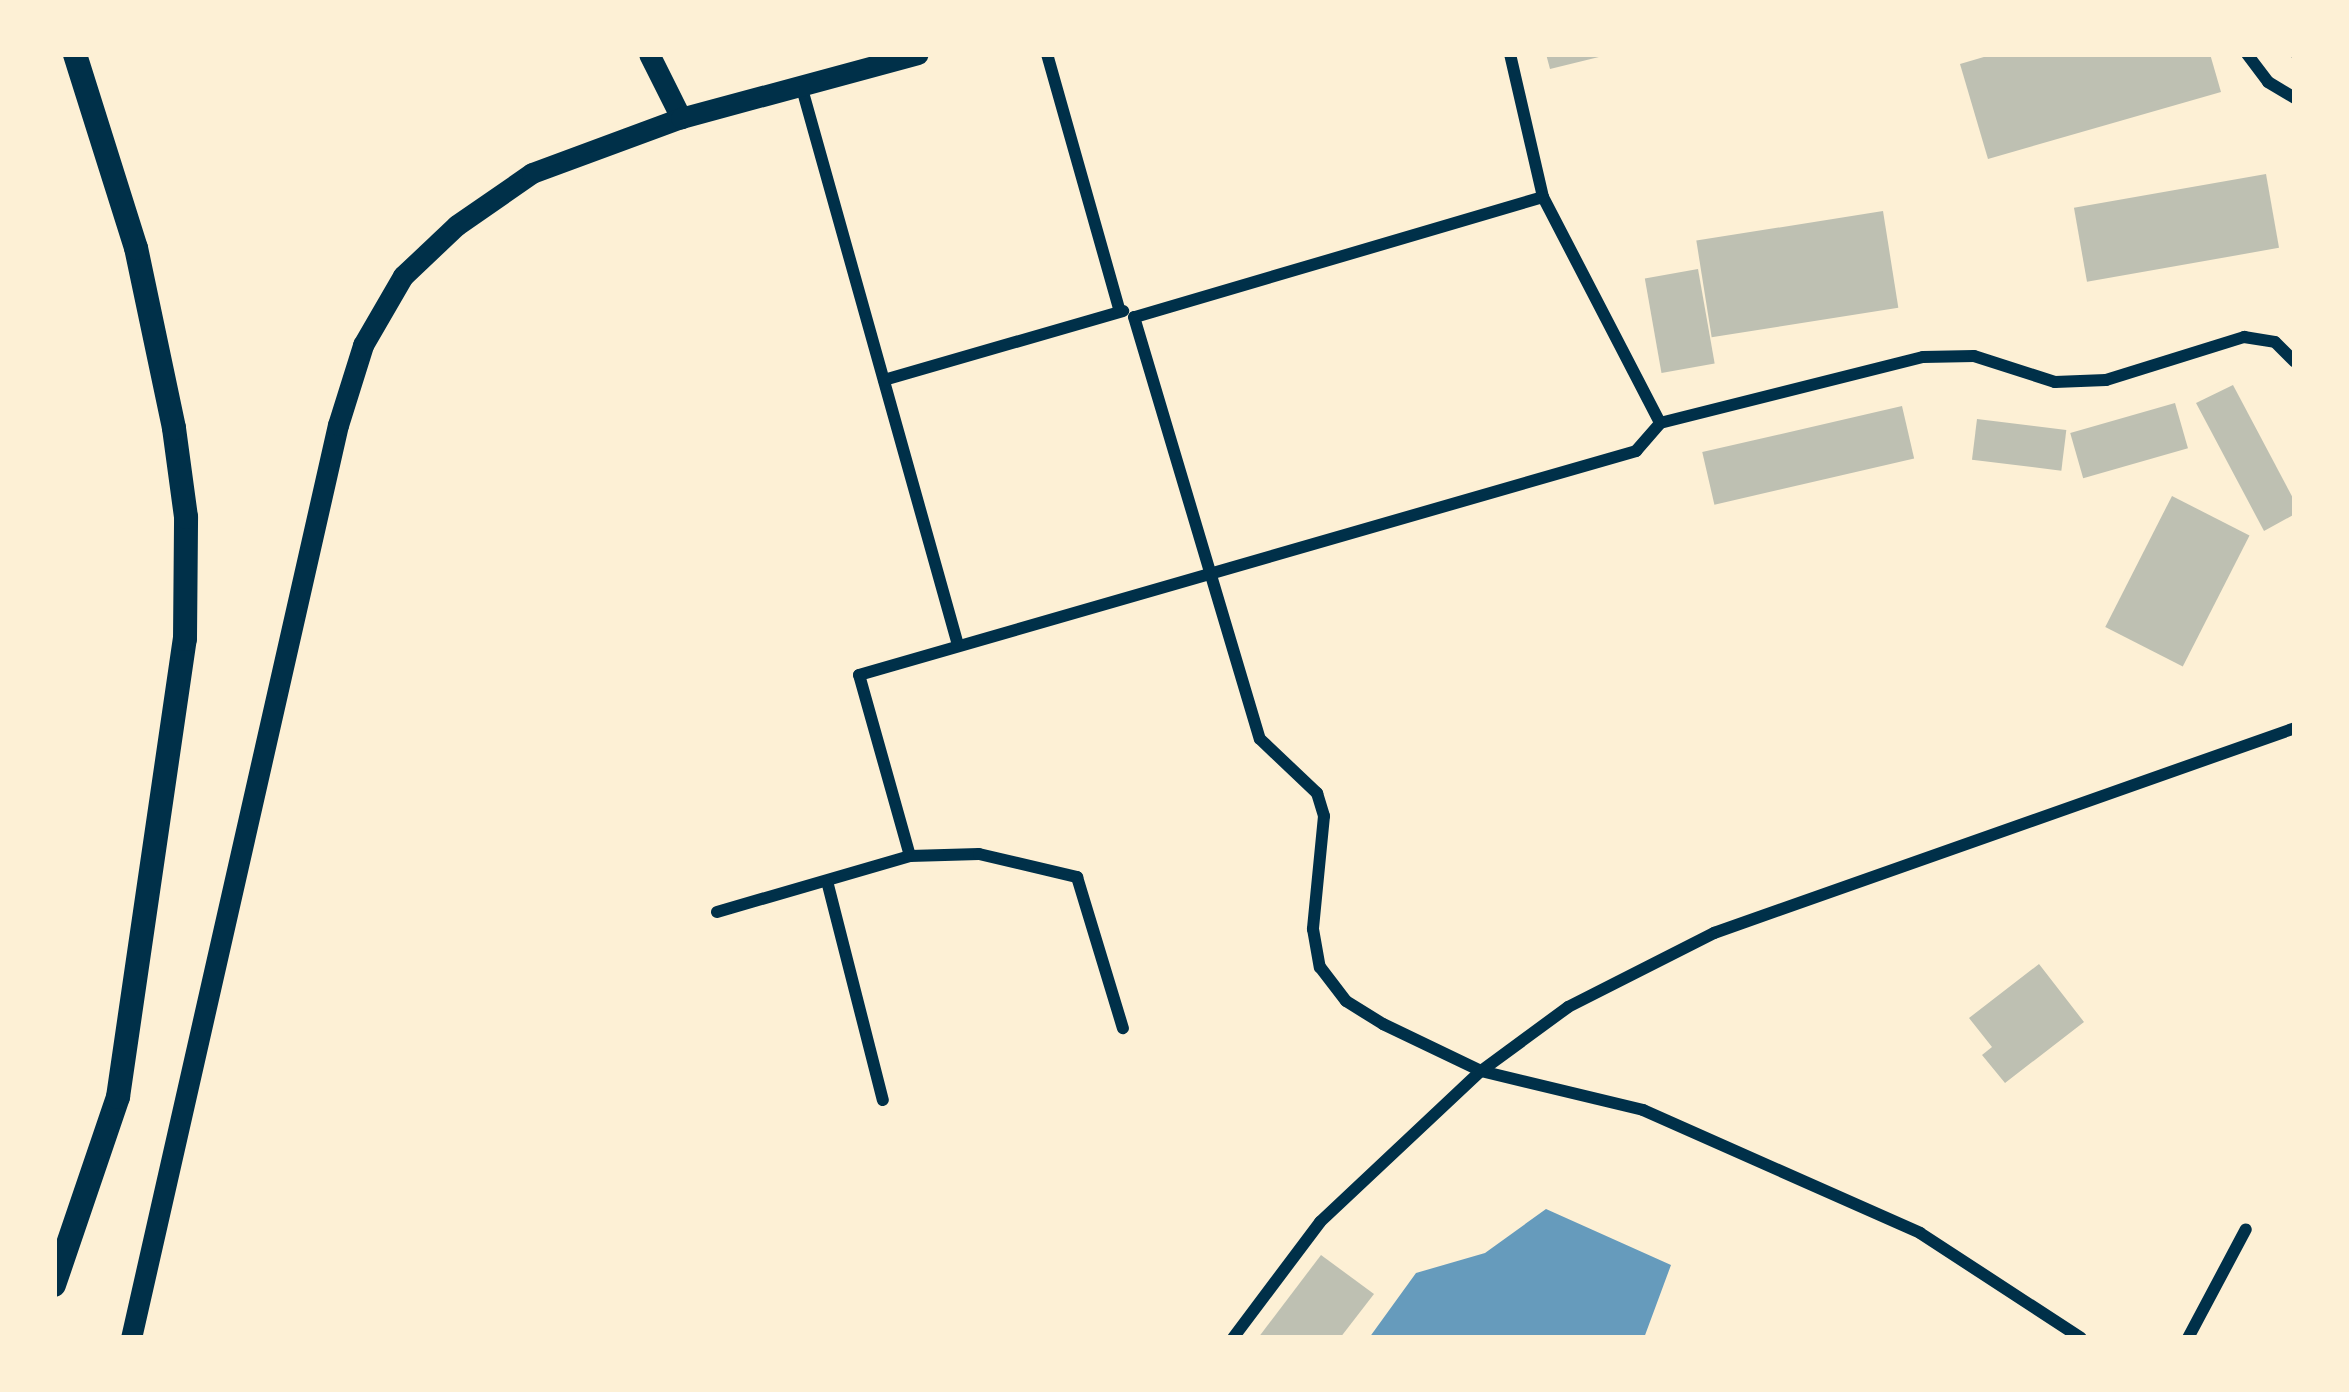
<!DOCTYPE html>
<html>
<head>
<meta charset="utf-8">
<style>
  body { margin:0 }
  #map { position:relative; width:2349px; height:1392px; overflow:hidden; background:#fdf0d5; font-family:Inter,sans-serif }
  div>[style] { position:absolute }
  .water>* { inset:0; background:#669bbc }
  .building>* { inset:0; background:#bec0b2; transform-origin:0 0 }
  .path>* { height:8px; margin:-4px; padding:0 4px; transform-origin:4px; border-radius:4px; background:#003049 }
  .minor>* { height:12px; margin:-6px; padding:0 6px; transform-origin:6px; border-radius:6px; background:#003049 }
  .tertiary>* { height:21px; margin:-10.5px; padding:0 10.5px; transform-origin:10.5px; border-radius:10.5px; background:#003049 }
  .secondary>* { height:24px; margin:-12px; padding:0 12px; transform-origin:12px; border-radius:12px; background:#003049 }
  span { translate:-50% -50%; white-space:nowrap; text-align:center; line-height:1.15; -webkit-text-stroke:12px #fdf0d5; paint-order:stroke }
  .frame { position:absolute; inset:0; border:57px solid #fdf0d5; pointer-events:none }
</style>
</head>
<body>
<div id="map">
  <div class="water">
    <div style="clip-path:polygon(1546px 1209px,1671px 1265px,1644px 1338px,1369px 1338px,1416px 1273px,1485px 1253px)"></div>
  </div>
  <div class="building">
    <div style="clip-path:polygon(1546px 54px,1603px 54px,1603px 56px,1550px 69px)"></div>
    <div style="clip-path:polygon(1994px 54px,2210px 54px,2221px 92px,1988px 159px,1960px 64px)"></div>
    <div style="left:2266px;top:174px;width:75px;height:195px;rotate:80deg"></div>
    <div style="left:1883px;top:211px;width:98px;height:189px;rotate:81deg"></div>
    <div style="left:1698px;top:269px;width:96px;height:54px;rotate:80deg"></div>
    <div style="clip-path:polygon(2233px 385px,2295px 502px,2295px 514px,2264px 531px,2196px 403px)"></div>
    <div style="left:2175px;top:403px;width:47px;height:109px;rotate:74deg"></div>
    <div style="left:1902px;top:406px;width:54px;height:205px;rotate:77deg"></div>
    <div style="left:1977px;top:419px;width:90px;height:41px;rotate:7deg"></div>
    <div style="left:2172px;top:496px;width:87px;height:147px;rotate:27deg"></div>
    <div style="clip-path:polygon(2039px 964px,2084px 1022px,2005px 1083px,1982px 1055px,1992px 1047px,1969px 1018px)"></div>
    <div style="clip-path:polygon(1321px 1255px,1374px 1294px,1340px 1338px,1258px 1338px)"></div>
  </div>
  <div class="path">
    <div style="left:2294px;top:54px;width:1px;rotate:45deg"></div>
  </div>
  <div class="minor">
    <div style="left:1047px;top:54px;width:264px;rotate:74.2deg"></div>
    <div style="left:1510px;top:54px;width:147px;rotate:77deg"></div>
    <div style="left:1543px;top:197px;width:254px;rotate:62.6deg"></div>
    <div style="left:2247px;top:54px;width:35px;rotate:53deg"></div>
    <div style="left:2268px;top:82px;width:31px;rotate:31deg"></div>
    <div style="left:801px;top:85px;width:582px;rotate:74.34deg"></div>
    <div style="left:1543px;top:197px;width:426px;rotate:163.6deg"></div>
    <div style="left:1134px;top:317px;width:440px;rotate:73.4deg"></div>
    <div style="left:1260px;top:739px;width:79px;rotate:43.5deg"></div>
    <div style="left:1317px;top:793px;width:24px;rotate:73deg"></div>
    <div style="left:1324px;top:816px;width:114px;rotate:95.6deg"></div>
    <div style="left:1313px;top:929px;width:39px;rotate:80deg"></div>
    <div style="left:1320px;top:967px;width:43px;rotate:52.6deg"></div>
    <div style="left:1346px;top:1001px;width:44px;rotate:31.9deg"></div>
    <div style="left:1383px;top:1024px;width:109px;rotate:25.6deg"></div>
    <div style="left:1481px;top:1071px;width:167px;rotate:13.5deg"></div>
    <div style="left:1643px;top:1110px;width:303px;rotate:23.9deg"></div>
    <div style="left:1920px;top:1233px;width:192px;rotate:33.1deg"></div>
    <div style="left:884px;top:380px;width:249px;rotate:-16.1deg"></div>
    <div style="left:910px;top:856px;width:188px;rotate:-105.7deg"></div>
    <div style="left:859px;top:675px;width:809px;rotate:-16.08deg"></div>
    <div style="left:1636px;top:451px;width:37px;rotate:-49deg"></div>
    <div style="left:1660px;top:423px;width:271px;rotate:-14.1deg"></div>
    <div style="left:1923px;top:357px;width:51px;rotate:-1.1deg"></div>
    <div style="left:1974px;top:356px;width:85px;rotate:17.8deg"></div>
    <div style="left:2055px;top:382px;width:51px;rotate:-2.2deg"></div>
    <div style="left:2106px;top:380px;width:145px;rotate:-17.3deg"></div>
    <div style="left:2244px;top:337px;width:31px;rotate:9deg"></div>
    <div style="left:2275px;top:342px;width:28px;rotate:45deg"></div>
    <div style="left:827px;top:881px;width:226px;rotate:75.7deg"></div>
    <div style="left:717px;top:912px;width:201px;rotate:-16.2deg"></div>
    <div style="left:910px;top:856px;width:69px;rotate:-1.7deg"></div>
    <div style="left:979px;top:854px;width:101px;rotate:13.2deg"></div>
    <div style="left:1077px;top:877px;width:158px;rotate:73.1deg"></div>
    <div style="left:1233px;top:1338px;width:145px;rotate:-53.1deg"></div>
    <div style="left:1320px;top:1222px;width:221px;rotate:-43.2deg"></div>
    <div style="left:1481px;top:1071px;width:108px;rotate:-36.3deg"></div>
    <div style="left:1568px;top:1007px;width:164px;rotate:-26.9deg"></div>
    <div style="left:1714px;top:933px;width:616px;rotate:-19.43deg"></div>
    <div style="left:2188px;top:1338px;width:123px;rotate:-62deg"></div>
  </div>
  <div class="tertiary">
    <div style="left:649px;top:54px;width:72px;rotate:63.4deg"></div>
    <div style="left:131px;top:1338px;width:936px;rotate:-77.23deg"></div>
    <div style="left:338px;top:425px;width:84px;rotate:-72.6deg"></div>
    <div style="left:363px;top:345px;width:80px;rotate:-59.9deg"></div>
    <div style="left:403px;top:276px;width:74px;rotate:-43.4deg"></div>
    <div style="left:457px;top:225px;width:91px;rotate:-34.7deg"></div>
    <div style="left:532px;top:173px;width:159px;rotate:-20.3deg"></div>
    <div style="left:681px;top:118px;width:245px;rotate:-15.1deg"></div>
  </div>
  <div class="secondary">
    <div style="left:54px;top:1285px;width:199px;rotate:-71.2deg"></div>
    <div style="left:118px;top:1097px;width:463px;rotate:-81.7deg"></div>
    <div style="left:185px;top:639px;width:122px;rotate:-89.5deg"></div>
    <div style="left:186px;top:517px;width:90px;rotate:-97.7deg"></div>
    <div style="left:174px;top:428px;width:184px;rotate:-101.9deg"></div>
    <div style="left:136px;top:248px;width:203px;rotate:-107.5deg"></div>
  </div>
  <div class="frame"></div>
</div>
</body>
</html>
